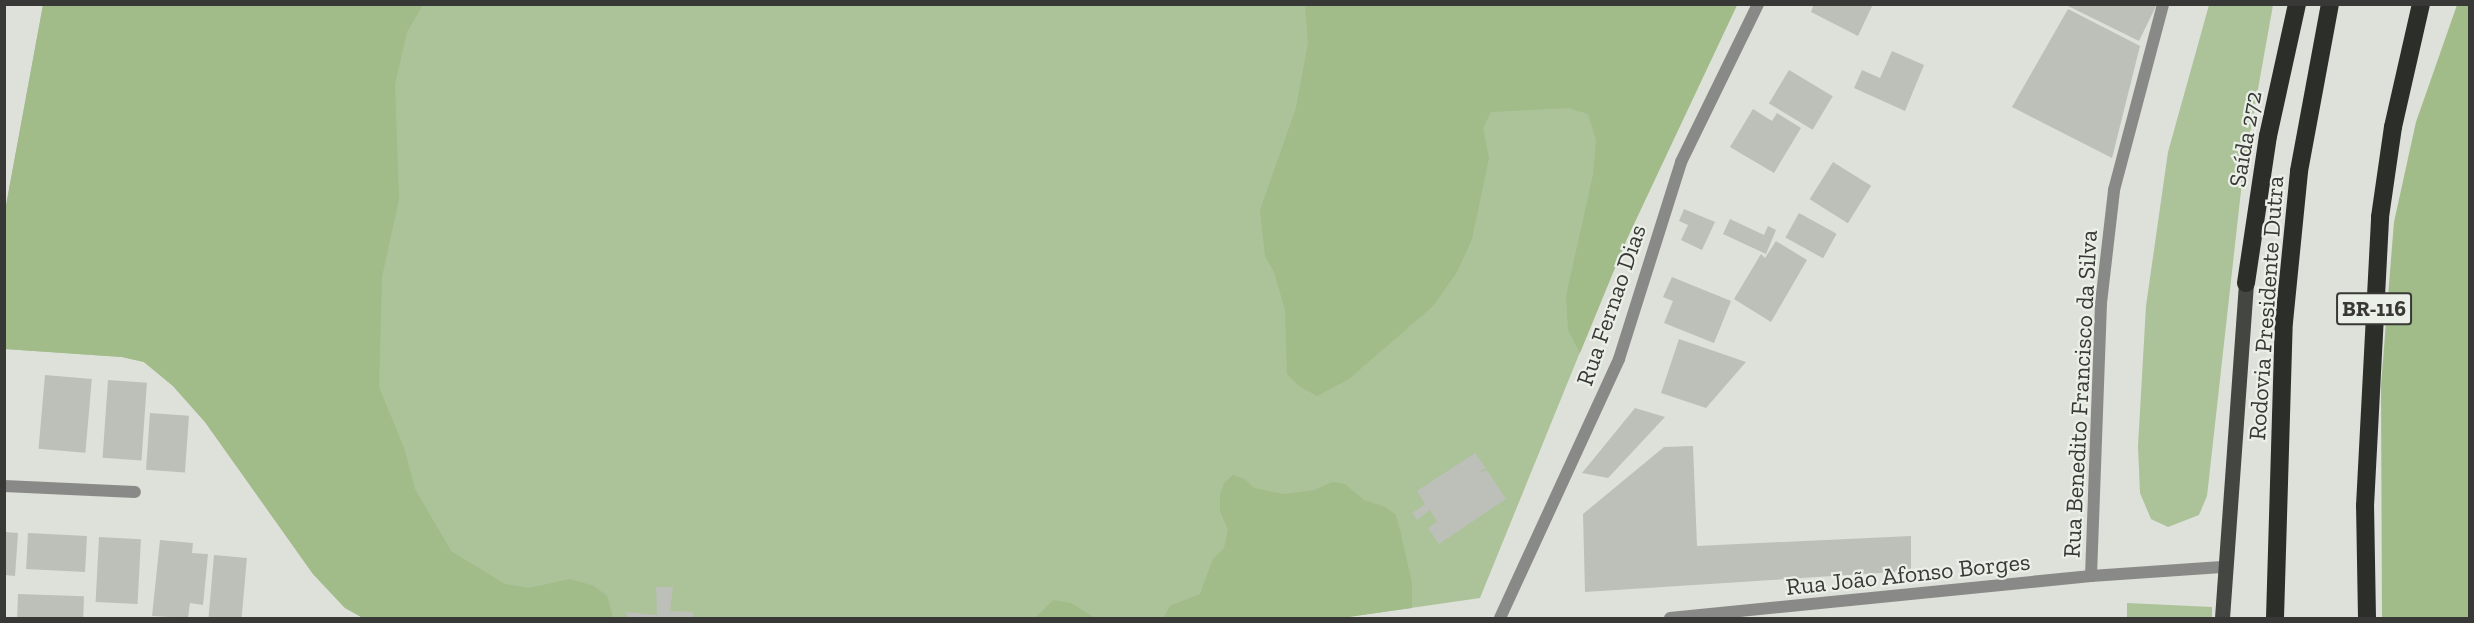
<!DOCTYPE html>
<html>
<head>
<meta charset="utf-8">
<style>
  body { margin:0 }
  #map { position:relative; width:2474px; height:623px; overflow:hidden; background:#dde1da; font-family:"Zilla Slab",serif }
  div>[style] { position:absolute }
  .green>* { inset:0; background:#acc299 }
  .forest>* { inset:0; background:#a1bb89 }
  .building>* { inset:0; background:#bcc0b9; transform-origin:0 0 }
  .minor>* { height:12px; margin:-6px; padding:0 6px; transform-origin:6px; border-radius:6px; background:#898a87 }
  .primary>* { height:15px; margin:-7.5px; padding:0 7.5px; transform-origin:7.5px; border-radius:7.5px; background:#434641 }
  .motorway>* { height:18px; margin:-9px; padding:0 9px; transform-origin:9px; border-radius:9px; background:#2b2e29 }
  span { translate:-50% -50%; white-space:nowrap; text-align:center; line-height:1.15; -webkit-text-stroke:4.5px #eaefe7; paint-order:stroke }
  .shield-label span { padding:2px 4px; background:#eaefe7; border:2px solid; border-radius:4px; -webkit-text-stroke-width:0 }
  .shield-label { font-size:22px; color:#383936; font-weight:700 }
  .street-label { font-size:24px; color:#383936 }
  .frame { position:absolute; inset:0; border:6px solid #383936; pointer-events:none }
</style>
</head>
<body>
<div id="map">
  <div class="green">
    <div style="clip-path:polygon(43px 5px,1737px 5px,1626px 239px,1480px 598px,1341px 618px,363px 618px,345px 608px,313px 574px,205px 422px,173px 386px,144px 362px,122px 357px,5px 349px,5px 211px)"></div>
    <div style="clip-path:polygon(2209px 5px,2273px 5px,2243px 173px,2207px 496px,2199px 515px,2168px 527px,2151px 519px,2140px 493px,2138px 446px,2146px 306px,2168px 152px)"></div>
    <div style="clip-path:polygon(2127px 603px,2212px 607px,2212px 618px,2127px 618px)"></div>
  </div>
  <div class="forest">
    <div style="clip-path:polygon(43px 5px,423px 5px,407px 32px,395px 84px,399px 199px,382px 277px,379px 387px,404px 448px,415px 489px,451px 551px,505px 584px,529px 588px,570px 579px,594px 586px,607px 596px,613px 618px,363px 618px,345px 608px,313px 574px,205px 422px,173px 386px,144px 362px,122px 357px,5px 349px,5px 211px)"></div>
    <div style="clip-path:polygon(1305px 5px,1737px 5px,1627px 239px,1580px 353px,1568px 330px,1566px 296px,1593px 175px,1596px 140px,1588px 114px,1569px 108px,1491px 112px,1483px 128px,1489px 158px,1472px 239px,1457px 272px,1433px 306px,1349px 379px,1317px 396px,1299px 386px,1287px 374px,1285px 310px,1274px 272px,1265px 256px,1260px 210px,1296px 108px,1308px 43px)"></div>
    <div style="clip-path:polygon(2457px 5px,2470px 5px,2469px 618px,2382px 618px,2381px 385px,2394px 222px,2416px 122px)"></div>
    <div style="clip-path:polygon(1233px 475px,1245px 479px,1254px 488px,1283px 494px,1315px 490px,1332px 482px,1345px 484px,1364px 500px,1385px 507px,1396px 515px,1400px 530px,1412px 583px,1412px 608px,1341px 618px,1163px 618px,1170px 606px,1200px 594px,1213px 559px,1224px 548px,1228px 530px,1220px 511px,1220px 495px,1224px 483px)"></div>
    <div style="clip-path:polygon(1053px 600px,1071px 603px,1095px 618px,1035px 618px)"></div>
  </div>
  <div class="building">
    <div style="clip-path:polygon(1814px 4px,1873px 4px,1858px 36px,1811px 12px)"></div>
    <div style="clip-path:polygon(2064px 4px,2157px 4px,2139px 41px)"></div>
    <div style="clip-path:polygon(2068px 9px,2140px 46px,2112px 158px,2012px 107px)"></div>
    <div style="clip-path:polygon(1892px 51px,1924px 65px,1905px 111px,1854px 88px,1862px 70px,1880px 78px)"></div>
    <div style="left:1789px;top:70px;width:51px;height:39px;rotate:31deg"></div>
    <div style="clip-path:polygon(1753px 109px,1772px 121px,1777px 113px,1801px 128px,1774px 173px,1730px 147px)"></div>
    <div style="left:1833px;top:162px;width:45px;height:44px;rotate:32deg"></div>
    <div style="clip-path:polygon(1684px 209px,1715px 222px,1702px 250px,1681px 240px,1688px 225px,1679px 221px)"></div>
    <div style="left:1799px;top:213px;width:43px;height:28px;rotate:29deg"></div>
    <div style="clip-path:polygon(1730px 219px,1764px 235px,1768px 226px,1776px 230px,1766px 254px,1723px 234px)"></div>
    <div style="clip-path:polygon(1776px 241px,1807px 260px,1771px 322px,1734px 299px,1761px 254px,1765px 258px)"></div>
    <div style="clip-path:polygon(1672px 277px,1731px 301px,1714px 343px,1664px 323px,1673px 301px,1663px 297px)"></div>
    <div style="clip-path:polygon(1679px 339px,1746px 362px,1706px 408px,1661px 393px)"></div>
    <div style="left:45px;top:375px;width:47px;height:74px;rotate:5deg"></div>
    <div style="left:108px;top:380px;width:39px;height:78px;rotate:4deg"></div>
    <div style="clip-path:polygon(1635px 408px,1665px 417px,1608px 478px,1582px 473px)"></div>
    <div style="left:150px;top:413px;width:39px;height:57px;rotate:4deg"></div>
    <div style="clip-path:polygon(1693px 446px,1697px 546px,1911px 536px,1911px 571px,1585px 592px,1583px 514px,1664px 447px)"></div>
    <div style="clip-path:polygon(1475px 453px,1486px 468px,1478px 473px,1487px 470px,1506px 499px,1439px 544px,1428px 528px,1437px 522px,1430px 510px,1417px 520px,1412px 513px,1425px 504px,1417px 491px)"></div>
    <div style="clip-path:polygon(5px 532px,18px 533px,15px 576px,5px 575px)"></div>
    <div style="left:28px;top:533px;width:59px;height:36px;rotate:3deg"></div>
    <div style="left:99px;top:537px;width:42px;height:65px;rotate:3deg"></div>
    <div style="clip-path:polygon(160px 540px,193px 543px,192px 553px,208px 554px,203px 605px,190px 603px,188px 618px,152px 616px)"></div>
    <div style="left:214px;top:555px;width:33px;height:63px;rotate:5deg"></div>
    <div style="clip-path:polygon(656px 587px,673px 587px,670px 611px,693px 612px,693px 618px,627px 618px,626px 612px,657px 615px)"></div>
    <div style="left:18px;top:594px;width:66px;height:24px;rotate:2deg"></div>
  </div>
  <div class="minor">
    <div style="left:4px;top:486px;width:131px;rotate:2.6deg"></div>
    <div style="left:2091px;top:576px;width:273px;rotate:-87.9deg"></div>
    <div style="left:2101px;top:303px;width:114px;rotate:-83.4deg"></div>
    <div style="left:2114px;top:190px;width:192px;rotate:-75.2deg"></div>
    <div style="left:1500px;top:618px;width:285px;rotate:-65.3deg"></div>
    <div style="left:1619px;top:359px;width:207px;rotate:-72.5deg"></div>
    <div style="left:1681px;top:162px;width:176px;rotate:-64deg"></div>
    <div style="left:1670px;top:618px;width:423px;rotate:-5.7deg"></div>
    <div style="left:2091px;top:576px;width:131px;rotate:-3.9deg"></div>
  </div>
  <div class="primary">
    <div style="left:2222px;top:618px;width:336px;rotate:-85.9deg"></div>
  </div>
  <div class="motorway">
    <div style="left:2246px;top:283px;width:149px;rotate:-81.5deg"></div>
    <div style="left:2268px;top:136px;width:135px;rotate:-77.6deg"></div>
    <div style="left:2275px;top:618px;width:296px;rotate:-88.3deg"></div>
    <div style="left:2284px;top:322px;width:152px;rotate:-84.3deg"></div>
    <div style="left:2299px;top:171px;width:170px;rotate:-79.5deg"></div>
    <div style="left:2367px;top:618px;width:112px;rotate:-91deg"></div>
    <div style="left:2365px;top:506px;width:289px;rotate:-87deg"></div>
    <div style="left:2380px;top:217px;width:91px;rotate:-81.8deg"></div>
    <div style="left:2393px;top:127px;width:126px;rotate:-77.2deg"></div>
  </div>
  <div class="shield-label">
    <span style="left:2374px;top:309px">BR-116</span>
  </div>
  <div class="street-label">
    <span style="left:2245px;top:139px;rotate:-80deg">Saída 272</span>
    <span style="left:1611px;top:305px;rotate:-71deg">Rua Fernao Dias</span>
    <span style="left:2266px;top:308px;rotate:-86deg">Rodovia Presidente Dutra</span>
    <span style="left:2080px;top:394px;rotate:-87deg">Rua Benedito Francisco da Silva</span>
    <span style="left:1908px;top:574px;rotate:-6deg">Rua João Afonso Borges</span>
  </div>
  <div class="frame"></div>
</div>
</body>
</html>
